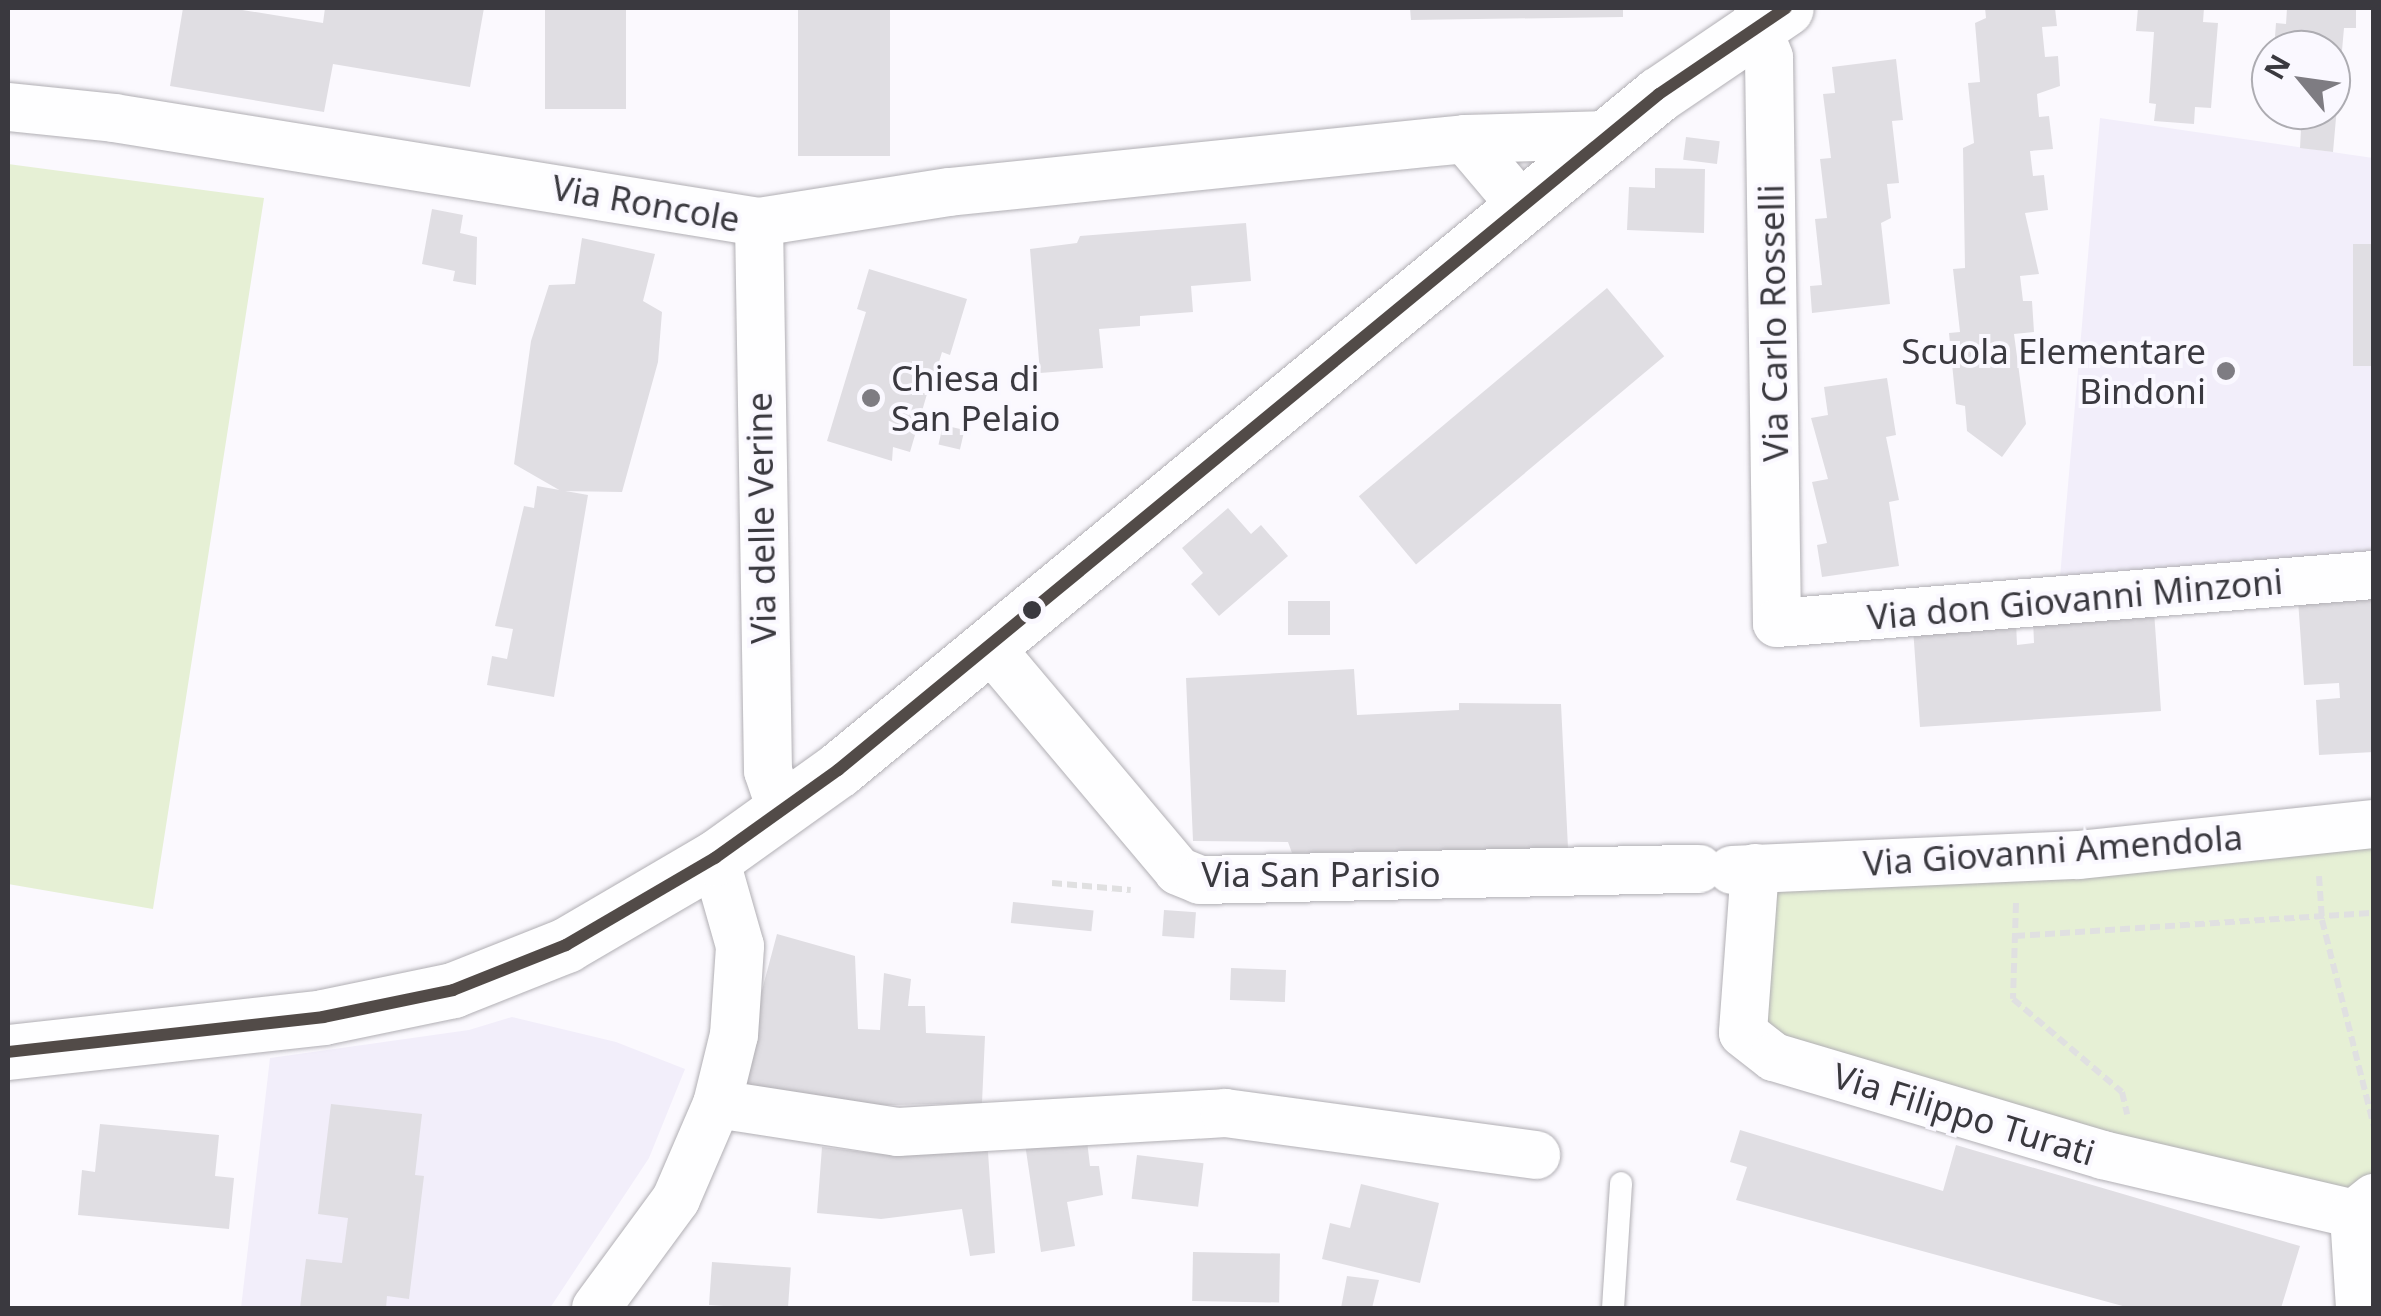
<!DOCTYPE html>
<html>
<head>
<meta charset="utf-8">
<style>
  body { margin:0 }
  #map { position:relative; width:2381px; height:1316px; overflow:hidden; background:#fbf9fe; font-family:"Noto Sans",sans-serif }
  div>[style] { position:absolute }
  .built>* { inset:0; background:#f2eefa }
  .green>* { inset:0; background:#e6f0d5 }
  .building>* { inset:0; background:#e0dee3; transform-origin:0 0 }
  .path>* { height:6px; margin-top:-3px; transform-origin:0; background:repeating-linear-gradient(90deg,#e0e0e1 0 10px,transparent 0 15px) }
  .roads { filter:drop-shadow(0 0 2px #b1afb4) drop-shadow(0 0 2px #b1afb4) }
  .lane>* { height:22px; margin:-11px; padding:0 11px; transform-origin:11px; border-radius:11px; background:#fefeff }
  .street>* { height:48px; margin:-24px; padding:0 24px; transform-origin:24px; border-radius:24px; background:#fefeff }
  .secondary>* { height:55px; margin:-27.5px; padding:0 27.5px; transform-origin:27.5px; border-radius:27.5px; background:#fefeff }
  .bus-1>* { height:12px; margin:-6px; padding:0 6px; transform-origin:6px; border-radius:6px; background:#524b48 }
  .dots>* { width:28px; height:28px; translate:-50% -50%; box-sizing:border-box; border:5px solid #faf8ff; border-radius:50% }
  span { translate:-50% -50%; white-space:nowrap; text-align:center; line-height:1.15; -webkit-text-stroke:8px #faf8ff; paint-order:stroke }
  .street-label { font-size:35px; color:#3a393f }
  .poi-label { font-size:35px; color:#3a393f }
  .right { translate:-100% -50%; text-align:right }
  .left { translate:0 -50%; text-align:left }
  .frame { position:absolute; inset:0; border:10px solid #3a393f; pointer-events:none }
  .north { position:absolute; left:2251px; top:30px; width:100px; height:100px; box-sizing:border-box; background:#faf8ff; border:2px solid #adacb2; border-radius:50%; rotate:299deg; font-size:28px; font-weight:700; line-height:40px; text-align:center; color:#3a393f }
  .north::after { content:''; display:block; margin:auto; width:35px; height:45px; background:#7e7c82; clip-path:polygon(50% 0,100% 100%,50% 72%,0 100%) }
</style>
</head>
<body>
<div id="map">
  <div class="built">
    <div style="clip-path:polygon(2100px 118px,2373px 158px,2373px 583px,2058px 600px)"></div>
    <div style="clip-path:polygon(512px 1017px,616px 1042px,685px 1069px,649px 1158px,550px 1308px,241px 1308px,270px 1058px,469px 1030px)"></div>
  </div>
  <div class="green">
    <div style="clip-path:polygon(8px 164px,264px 198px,153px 909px,8px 884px)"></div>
    <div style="clip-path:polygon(2373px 824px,2373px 1308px,2353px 1214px,1774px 1057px,1747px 953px,1755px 868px)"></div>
  </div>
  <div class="building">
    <div style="clip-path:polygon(183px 8px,230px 8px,323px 23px,325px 8px,484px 8px,470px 87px,333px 64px,324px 112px,170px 86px)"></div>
    <div style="left:545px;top:8px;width:81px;height:101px"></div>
    <div style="left:798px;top:8px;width:92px;height:148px"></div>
    <div style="clip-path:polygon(1410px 8px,1623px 8px,1623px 17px,1411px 20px)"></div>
    <div style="clip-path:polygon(1985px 8px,2055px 8px,2057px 26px,2042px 27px,2045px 57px,2058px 56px,2060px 86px,2037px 94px,2039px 117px,2049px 116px,2053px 149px,2030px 151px,2033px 176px,2044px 175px,2048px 210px,2025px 213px,2039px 274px,2020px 276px,2023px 301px,2032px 301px,2034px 332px,2014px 334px,2026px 424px,2002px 457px,1967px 431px,1965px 406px,1956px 404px,1949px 333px,1960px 332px,1953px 269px,1965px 268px,1963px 148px,1974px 143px,1968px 83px,1980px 82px,1975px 23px,1986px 18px)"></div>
    <div style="clip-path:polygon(2138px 8px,2204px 8px,2203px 22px,2218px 23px,2211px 108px,2195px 107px,2194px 124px,2154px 121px,2156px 104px,2149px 103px,2154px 32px,2136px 31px)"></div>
    <div style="clip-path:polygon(2287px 8px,2356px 8px,2356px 28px,2344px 28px,2333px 152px,2300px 148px,2302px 110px,2331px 110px,2331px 50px,2274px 50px,2276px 23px,2286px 24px)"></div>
    <div style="clip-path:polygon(1896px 59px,1903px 120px,1892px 121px,1899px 183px,1887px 184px,1891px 218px,1881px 223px,1890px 304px,1812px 313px,1810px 286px,1822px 285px,1815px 219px,1827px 218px,1820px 159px,1831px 158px,1823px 94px,1835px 93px,1832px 67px)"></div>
    <div style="left:1686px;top:137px;width:34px;height:23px;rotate:7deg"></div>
    <div style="clip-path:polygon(1655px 168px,1705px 169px,1704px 233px,1627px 230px,1629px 187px,1655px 188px)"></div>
    <div style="clip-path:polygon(432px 209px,463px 215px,460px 233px,477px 237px,476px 285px,453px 281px,455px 271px,422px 264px)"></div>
    <div style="clip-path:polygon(1246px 223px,1251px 281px,1191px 286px,1193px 312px,1140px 316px,1140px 326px,1099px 329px,1103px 368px,1040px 373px,1030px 249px,1077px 243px,1080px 236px)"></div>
    <div style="clip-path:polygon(582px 238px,655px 254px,643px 301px,662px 312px,658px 362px,622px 492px,561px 491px,514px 464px,531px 341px,549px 285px,575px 284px)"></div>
    <div style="left:2353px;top:244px;width:21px;height:122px"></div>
    <div style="clip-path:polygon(869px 269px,967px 299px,950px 355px,942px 352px,936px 372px,922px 369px,916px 391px,927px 394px,910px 452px,893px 447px,892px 461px,827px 441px,866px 312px,857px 309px)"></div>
    <div style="left:1607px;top:288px;width:89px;height:324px;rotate:50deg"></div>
    <div style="clip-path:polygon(1887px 378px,1896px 435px,1886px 437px,1899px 500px,1889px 502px,1899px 566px,1822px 577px,1817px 545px,1827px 543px,1812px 482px,1828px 479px,1811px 418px,1828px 415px,1824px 387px)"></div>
    <div style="left:943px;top:425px;width:22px;height:20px;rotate:13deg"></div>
    <div style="clip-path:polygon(537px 486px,588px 495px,554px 697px,487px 685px,492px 656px,507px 659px,513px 629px,495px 626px,524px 506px,534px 508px)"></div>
    <div style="clip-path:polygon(1228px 508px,1251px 534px,1261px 525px,1288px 556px,1219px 616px,1191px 584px,1203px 573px,1182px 548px)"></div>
    <div style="clip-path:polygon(2374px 596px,2374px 752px,2319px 755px,2316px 700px,2340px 698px,2339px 683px,2304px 685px,2298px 600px)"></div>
    <div style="left:1288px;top:601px;width:42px;height:34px"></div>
    <div style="clip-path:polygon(2154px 611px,2161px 711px,1920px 727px,1913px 628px,2016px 622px,2017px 645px,2034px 643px,2033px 619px)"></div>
    <div style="clip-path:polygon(1354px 669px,1357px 715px,1459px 710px,1459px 703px,1561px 704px,1568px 848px,1292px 853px,1288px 842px,1193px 841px,1186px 678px)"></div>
    <div style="left:1013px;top:902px;width:81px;height:21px;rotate:6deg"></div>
    <div style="left:1164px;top:910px;width:32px;height:26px;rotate:4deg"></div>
    <div style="clip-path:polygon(777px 934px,855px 956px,858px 1029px,880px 1030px,884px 973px,911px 979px,908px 1006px,925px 1006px,926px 1033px,985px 1036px,982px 1103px,849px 1106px,737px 1084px)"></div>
    <div style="left:1286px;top:970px;width:32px;height:55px;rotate:92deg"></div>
    <div style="clip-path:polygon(331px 1104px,422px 1114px,415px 1175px,424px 1176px,409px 1299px,387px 1296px,386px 1308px,300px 1308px,306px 1259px,342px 1263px,348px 1218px,318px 1214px)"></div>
    <div style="clip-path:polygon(100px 1124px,219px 1135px,215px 1176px,234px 1178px,229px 1229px,78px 1215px,82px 1170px,95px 1172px)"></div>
    <div style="clip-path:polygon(1740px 1130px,1943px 1191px,1956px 1145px,2300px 1246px,2281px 1308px,2130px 1308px,1736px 1200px,1747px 1167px,1730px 1162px)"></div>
    <div style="clip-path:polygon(1086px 1132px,1090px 1166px,1099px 1166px,1103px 1195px,1067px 1202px,1075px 1246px,1041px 1252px,1024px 1137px)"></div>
    <div style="clip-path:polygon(987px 1138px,995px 1253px,970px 1256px,962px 1209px,881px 1219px,817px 1213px,822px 1147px,879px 1154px)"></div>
    <div style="left:1137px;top:1155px;width:67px;height:44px;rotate:7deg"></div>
    <div style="clip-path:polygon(1361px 1184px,1439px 1203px,1420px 1283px,1322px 1259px,1330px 1223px,1350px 1228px)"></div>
    <div style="left:1193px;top:1252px;width:87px;height:49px;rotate:1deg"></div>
    <div style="left:712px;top:1262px;width:79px;height:43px;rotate:4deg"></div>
    <div style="clip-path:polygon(1347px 1276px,1379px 1280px,1372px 1308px,1341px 1308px)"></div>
  </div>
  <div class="path">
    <div style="left:2319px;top:876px;width:44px;rotate:86.1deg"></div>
    <div style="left:2322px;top:920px;width:213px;rotate:75.9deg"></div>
    <div style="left:1052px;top:883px;width:79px;rotate:5.1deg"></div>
    <div style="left:2016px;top:903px;width:96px;rotate:91.8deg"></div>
    <div style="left:2013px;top:999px;width:143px;rotate:40.5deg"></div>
    <div style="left:2122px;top:1092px;width:23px;rotate:77deg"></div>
    <div style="left:2015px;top:936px;width:360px;rotate:-3.7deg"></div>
  </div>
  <div class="roads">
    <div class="lane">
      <div style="left:1613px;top:1308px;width:125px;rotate:-86.3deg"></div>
    </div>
    <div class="street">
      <div style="left:1759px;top:8px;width:17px;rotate:100deg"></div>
      <div style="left:1756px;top:25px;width:35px;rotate:68deg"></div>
      <div style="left:1769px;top:58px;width:565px;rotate:89.19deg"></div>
      <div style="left:1777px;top:623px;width:599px;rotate:-4.6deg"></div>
      <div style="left:8px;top:107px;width:107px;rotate:5.9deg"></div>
      <div style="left:114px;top:118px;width:653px;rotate:9.16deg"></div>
      <div style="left:759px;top:222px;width:192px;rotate:-9deg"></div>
      <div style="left:949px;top:192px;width:519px;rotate:-5.86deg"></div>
      <div style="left:1465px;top:139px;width:144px;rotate:-1.6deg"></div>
      <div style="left:1465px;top:139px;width:87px;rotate:49.7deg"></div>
      <div style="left:759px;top:222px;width:549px;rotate:89.06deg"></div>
      <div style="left:768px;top:771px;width:43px;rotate:71.1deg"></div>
      <div style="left:988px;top:645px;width:295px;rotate:49.9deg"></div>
      <div style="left:1178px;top:871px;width:24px;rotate:22deg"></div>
      <div style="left:1200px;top:880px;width:499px;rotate:-1.3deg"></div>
      <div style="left:1755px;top:868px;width:165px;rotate:94.2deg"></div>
      <div style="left:1743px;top:1033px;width:39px;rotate:38deg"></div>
      <div style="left:1774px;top:1057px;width:343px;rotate:16.6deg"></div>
      <div style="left:2103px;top:1155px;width:258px;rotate:13.2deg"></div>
      <div style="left:1732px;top:870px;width:346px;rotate:-2.5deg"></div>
      <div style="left:2078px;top:855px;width:298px;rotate:-6deg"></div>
      <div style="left:717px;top:1104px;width:183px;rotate:8.8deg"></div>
      <div style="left:898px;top:1132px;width:328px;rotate:-3.3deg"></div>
      <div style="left:1225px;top:1113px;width:314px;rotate:7.7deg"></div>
      <div style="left:596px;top:1308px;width:135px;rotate:-53.7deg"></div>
      <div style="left:676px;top:1199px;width:103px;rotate:-66.7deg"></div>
      <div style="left:717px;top:1104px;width:71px;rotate:-76.2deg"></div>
      <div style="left:734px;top:1035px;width:89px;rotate:-86.1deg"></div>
      <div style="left:740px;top:946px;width:91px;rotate:-105.9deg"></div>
      <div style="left:2360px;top:1308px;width:94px;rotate:-93.7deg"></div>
      <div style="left:2354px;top:1214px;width:26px;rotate:-39deg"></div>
    </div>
    <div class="secondary">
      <div style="left:8px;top:1052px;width:317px;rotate:-6.3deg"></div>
      <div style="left:323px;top:1017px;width:133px;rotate:-11.7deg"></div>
      <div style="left:453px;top:990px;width:122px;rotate:-21.7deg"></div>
      <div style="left:566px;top:945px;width:173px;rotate:-30.3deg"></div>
      <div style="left:715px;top:858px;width:151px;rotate:-35.6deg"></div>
      <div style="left:838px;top:770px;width:1063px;rotate:-39.47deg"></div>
      <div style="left:1659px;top:94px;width:153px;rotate:-34.1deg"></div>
    </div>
  </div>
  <div class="bus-1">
    <div style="left:8px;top:1052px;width:317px;rotate:-6.3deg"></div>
    <div style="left:323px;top:1017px;width:133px;rotate:-11.7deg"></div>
    <div style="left:453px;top:990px;width:122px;rotate:-21.7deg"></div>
    <div style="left:566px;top:945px;width:173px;rotate:-30.3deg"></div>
    <div style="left:715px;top:858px;width:151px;rotate:-35.6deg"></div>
    <div style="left:838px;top:770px;width:1063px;rotate:-39.47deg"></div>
    <div style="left:1659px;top:94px;width:153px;rotate:-34.1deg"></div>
  </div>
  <div class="dots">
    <div style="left:2226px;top:371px;background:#7e7c82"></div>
    <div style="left:871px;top:398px;background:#7e7c82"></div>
    <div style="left:1032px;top:610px;background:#3a393f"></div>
  </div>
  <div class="street-label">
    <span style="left:646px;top:203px;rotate:10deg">Via Roncole</span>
    <span style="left:1773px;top:323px;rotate:-91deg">Via Carlo Rosselli</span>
    <span style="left:761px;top:518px;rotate:-91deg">Via delle Verine</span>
    <span style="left:2075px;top:599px;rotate:-5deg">Via don Giovanni Minzoni</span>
    <span style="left:2053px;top:850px;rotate:-4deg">Via Giovanni Amendola</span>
    <span style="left:1321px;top:874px">Via San Parisio</span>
    <span style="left:1964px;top:1114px;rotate:17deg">Via Filippo Turati</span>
  </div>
  <div class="poi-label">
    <span class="right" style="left:2206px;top:371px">Scuola Elementare<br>Bindoni</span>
    <span class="left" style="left:891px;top:398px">Chiesa di<br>San Pelaio</span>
  </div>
  <div class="frame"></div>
  <div class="north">N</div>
</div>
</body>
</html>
